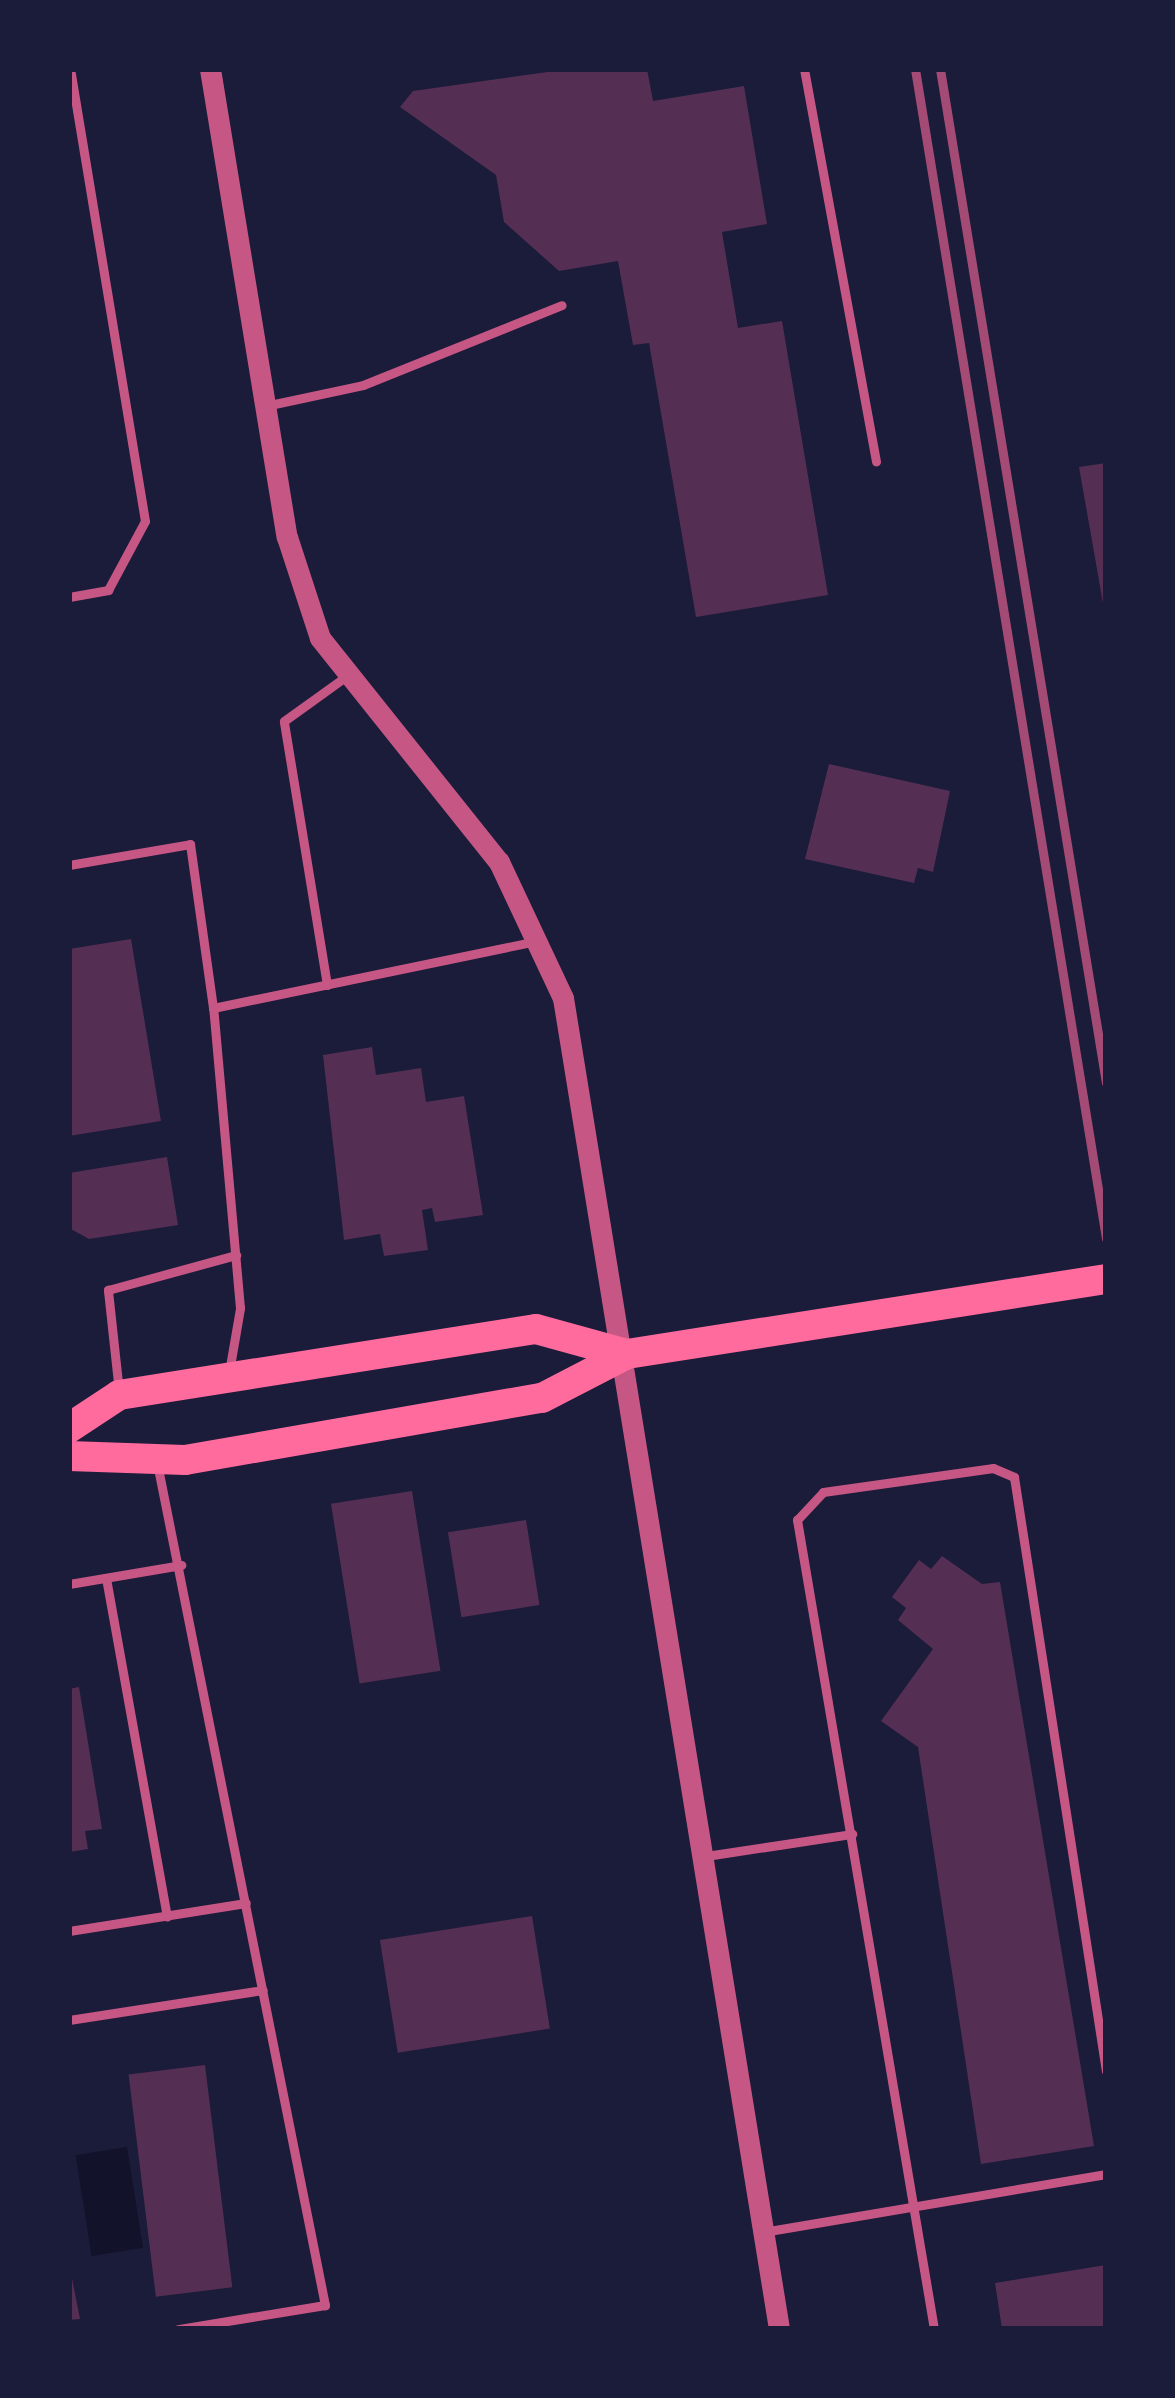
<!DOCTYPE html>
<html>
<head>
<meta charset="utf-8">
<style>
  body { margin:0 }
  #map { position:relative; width:1175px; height:2398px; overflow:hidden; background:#1b1b3a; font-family:Lato,sans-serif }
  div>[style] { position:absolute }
  .water>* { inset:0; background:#12122b; transform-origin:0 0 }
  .building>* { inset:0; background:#542f53; transform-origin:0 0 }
  .service>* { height:9px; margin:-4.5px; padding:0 4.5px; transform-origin:4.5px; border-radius:4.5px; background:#c65784 }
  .tertiary>* { height:21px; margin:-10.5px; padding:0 10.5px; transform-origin:10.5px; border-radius:10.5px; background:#c65784 }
  .primary>* { height:30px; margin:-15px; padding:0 15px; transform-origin:15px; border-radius:15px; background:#ff6b9d }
  .rail>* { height:9px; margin:-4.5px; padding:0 4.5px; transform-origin:4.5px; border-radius:4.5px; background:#a44b75 }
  span { translate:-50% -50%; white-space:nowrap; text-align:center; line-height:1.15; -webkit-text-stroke:12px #1b1b3a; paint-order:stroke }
  .frame { position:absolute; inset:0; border:72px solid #1b1b3a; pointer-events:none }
</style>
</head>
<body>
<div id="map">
  <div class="water">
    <div style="left:127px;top:2147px;width:102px;height:52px;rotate:81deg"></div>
  </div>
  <div class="building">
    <div style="clip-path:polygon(569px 69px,647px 69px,653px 101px,744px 86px,767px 224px,722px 232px,738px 328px,782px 321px,828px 595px,696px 617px,649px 343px,633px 345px,618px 261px,559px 271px,504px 222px,496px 175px,400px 107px,413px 91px)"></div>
    <div style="clip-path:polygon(1106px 463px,1106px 609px,1104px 609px,1079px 467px)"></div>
    <div style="clip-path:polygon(829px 764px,950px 791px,933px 872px,918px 868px,914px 883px,805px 859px)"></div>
    <div style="clip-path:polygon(131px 939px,161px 1121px,69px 1136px,69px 949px)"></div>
    <div style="clip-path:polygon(372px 1047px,376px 1075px,421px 1068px,426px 1102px,464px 1096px,483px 1215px,435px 1222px,432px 1208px,422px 1210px,428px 1250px,384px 1256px,380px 1234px,344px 1240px,323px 1055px)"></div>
    <div style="clip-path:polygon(167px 1157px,178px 1225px,89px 1239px,69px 1228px,69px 1173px)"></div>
    <div style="left:412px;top:1491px;width:182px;height:82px;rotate:81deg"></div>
    <div style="left:526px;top:1520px;width:86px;height:79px;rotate:81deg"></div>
    <div style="clip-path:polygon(942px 1556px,982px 1584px,1000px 1582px,1094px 2146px,981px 2164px,918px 1747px,881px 1721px,933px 1649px,898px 1620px,906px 1608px,892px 1597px,919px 1560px,931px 1569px)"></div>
    <div style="clip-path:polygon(79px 1687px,102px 1829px,85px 1831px,88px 1849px,69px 1852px,69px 1689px)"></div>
    <div style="left:532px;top:1916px;width:114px;height:154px;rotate:81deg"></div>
    <div style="left:205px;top:2065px;width:224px;height:77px;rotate:83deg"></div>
    <div style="clip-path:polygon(69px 2263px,80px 2319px,69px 2320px)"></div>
    <div style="clip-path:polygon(1106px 2265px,1106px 2329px,1002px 2329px,995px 2283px)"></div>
  </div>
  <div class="service">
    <div style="left:804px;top:69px;width:399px;rotate:79.6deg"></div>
    <div style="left:265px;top:406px;width:100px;rotate:-12.1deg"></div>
    <div style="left:363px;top:385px;width:214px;rotate:-21.9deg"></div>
    <div style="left:69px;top:597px;width:40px;rotate:-10deg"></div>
    <div style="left:108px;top:590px;width:78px;rotate:-61.8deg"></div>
    <div style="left:145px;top:521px;width:458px;rotate:-99.4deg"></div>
    <div style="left:69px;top:865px;width:123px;rotate:-9.8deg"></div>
    <div style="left:190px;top:844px;width:166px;rotate:82deg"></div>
    <div style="left:327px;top:985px;width:267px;rotate:-99.3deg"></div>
    <div style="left:284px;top:721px;width:79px;rotate:-35.7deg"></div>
    <div style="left:229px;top:1372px;width:65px;rotate:-80.2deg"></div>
    <div style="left:240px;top:1308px;width:301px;rotate:-95.1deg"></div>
    <div style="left:213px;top:1008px;width:330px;rotate:-11.7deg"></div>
    <div style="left:119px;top:1392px;width:103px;rotate:-96.2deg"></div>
    <div style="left:108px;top:1290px;width:133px;rotate:-15.3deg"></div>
    <div style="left:157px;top:1463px;width:859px;rotate:78.72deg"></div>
    <div style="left:325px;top:2305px;width:149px;rotate:170.7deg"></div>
    <div style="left:106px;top:1578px;width:344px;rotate:79.8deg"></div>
    <div style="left:69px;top:1584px;width:114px;rotate:-9.6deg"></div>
    <div style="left:706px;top:1856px;width:148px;rotate:-8.6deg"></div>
    <div style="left:69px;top:1931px;width:179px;rotate:-9deg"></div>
    <div style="left:69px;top:2020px;width:196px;rotate:-8.8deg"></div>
    <div style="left:763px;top:2232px;width:348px;rotate:-9.6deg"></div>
    <div style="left:934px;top:2329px;width:821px;rotate:-99.61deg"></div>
    <div style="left:797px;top:1520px;width:38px;rotate:-47deg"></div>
    <div style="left:823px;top:1492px;width:172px;rotate:-8deg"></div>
    <div style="left:993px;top:1468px;width:23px;rotate:23deg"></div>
    <div style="left:1014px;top:1477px;width:601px;rotate:81.2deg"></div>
  </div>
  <div class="tertiary">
    <div style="left:210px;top:69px;width:474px;rotate:80.7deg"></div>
    <div style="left:287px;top:537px;width:106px;rotate:71.9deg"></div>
    <div style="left:320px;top:638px;width:287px;rotate:51.4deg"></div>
    <div style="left:499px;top:862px;width:150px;rotate:64.8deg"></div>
    <div style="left:563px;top:998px;width:1348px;rotate:80.78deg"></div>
  </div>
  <div class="primary">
    <div style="left:69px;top:1428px;width:60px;rotate:-33.4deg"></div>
    <div style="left:119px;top:1395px;width:422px;rotate:-9deg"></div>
    <div style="left:536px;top:1329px;width:94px;rotate:15.4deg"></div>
    <div style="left:69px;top:1456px;width:116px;rotate:2deg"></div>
    <div style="left:185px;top:1460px;width:362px;rotate:-9.9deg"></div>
    <div style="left:542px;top:1398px;width:96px;rotate:-27.4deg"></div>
    <div style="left:627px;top:1354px;width:485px;rotate:-8.9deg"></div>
  </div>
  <div class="rail">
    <div style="left:915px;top:69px;width:1185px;rotate:80.72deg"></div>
    <div style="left:940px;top:69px;width:1027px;rotate:80.7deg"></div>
  </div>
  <div class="frame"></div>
</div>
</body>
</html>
